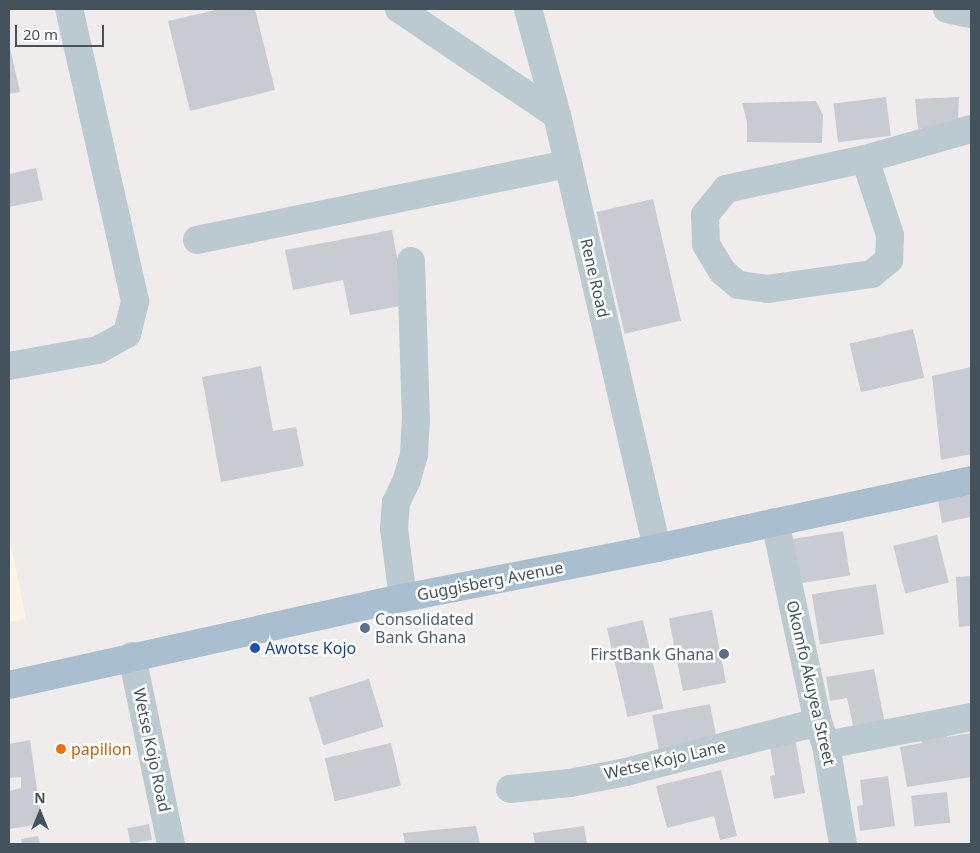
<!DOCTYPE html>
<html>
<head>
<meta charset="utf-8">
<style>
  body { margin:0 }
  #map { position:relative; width:980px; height:853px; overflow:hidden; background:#f0ecec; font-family:"Noto Sans",sans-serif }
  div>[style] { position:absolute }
  .commercial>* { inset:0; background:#fef4e3 }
  .building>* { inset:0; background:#c8ccd2; transform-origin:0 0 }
  .minor>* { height:28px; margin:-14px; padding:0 14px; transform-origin:14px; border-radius:14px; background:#bbc9d1 }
  .major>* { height:28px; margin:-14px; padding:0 14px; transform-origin:14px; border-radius:14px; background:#a9becf }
  .dots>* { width:14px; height:14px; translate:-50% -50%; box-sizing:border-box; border:2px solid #fff; border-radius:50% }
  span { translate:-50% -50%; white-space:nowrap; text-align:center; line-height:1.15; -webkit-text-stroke:5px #fff; paint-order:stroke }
  .street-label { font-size:16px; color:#43525c }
  .service-label { font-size:16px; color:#4e5e75 }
  .left { translate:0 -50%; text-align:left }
  .right { translate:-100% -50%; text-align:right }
  .transit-label { font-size:16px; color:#164399 }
  .food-label { font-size:16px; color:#c56008 }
  .frame { position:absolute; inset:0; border:10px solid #43525c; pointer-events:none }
  .north { position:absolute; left:15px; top:788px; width:50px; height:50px; -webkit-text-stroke:4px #fff; paint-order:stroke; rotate:0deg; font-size:14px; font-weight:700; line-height:20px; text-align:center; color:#43525c }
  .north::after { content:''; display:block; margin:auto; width:18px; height:22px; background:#43525c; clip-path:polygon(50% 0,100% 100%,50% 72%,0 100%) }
  .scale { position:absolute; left:15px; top:25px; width:89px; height:22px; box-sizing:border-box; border:2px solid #43525c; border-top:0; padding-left:6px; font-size:15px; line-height:18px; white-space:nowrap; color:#43525c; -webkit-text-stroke:4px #fff; paint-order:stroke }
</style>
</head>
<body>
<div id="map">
  <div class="commercial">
    <div style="clip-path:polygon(9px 537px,26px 619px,9px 622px)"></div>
  </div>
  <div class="building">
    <div style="clip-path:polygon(220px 9px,255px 9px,275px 90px,190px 111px,168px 21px)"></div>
    <div style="clip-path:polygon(9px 43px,20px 92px,9px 94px)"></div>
    <div style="left:886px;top:97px;width:39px;height:53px;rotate:83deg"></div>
    <div style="clip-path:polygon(959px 97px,958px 122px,918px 129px,915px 99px)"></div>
    <div style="clip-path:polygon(816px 101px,823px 115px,822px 143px,747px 142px,747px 122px,742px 103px)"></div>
    <div style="clip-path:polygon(36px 168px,43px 200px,9px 207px,9px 174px)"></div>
    <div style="left:653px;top:199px;width:125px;height:58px;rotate:77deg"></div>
    <div style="clip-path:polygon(392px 230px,406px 305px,350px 315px,343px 280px,293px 290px,285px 250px)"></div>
    <div style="left:913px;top:329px;width:50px;height:65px;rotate:77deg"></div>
    <div style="clip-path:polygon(261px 366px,273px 431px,296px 427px,304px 466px,221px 482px,202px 377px)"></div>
    <div style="clip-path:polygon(971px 367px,971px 454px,941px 460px,932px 376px)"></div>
    <div style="clip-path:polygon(971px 489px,971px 517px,942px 523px,937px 495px)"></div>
    <div style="left:843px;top:531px;width:45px;height:53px;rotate:81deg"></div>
    <div style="left:937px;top:535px;width:49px;height:45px;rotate:76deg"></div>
    <div style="clip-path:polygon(971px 576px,971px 626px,959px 627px,956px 577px)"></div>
    <div style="left:876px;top:584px;width:51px;height:65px;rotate:81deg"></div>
    <div style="left:712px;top:610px;width:74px;height:44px;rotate:79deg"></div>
    <div style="left:643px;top:620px;width:91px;height:37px;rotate:77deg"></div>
    <div style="clip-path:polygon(874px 669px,885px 724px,854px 730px,847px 698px,830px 701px,826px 677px)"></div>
    <div style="left:369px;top:679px;width:50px;height:63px;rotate:73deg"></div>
    <div style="left:710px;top:704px;width:38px;height:59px;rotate:79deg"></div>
    <div style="clip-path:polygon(945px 725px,947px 737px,971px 733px,971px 777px,907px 787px,900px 747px,922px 743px,919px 729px)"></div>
    <div style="clip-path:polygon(795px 738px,805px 793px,774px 799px,770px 776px,775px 775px,769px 742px)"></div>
    <div style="clip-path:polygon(30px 740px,42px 824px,9px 829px,9px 791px,21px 788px,21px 777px,9px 778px,9px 744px)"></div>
    <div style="left:391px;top:743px;width:44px;height:68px;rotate:77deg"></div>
    <div style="clip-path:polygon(721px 770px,737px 836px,720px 840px,714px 816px,667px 828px,656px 786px)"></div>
    <div style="clip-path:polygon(888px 776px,895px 826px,860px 831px,857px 806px,863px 805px,860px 780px)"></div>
    <div style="left:947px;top:792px;width:31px;height:36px;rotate:84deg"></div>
    <div style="left:149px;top:824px;width:16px;height:22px;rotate:79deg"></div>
    <div style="clip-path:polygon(476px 826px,480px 844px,405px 844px,403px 833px)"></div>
    <div style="clip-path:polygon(584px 826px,587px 844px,535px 844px,533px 833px)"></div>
    <div style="clip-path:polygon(38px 836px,40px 844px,22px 844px,21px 839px)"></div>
  </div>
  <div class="minor">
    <div style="left:399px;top:9px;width:190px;rotate:33.9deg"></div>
    <div style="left:528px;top:9px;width:110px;rotate:74.7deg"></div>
    <div style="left:557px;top:115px;width:444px;rotate:77deg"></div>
    <div style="left:947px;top:9px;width:25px;rotate:12deg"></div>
    <div style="left:865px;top:159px;width:80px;rotate:71.8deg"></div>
    <div style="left:890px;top:235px;width:25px;rotate:92deg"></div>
    <div style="left:889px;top:260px;width:22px;rotate:141deg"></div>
    <div style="left:872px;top:274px;width:105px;rotate:171.8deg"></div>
    <div style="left:768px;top:289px;width:30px;rotate:-172deg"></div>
    <div style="left:738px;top:285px;width:21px;rotate:-139deg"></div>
    <div style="left:722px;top:271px;width:31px;rotate:-121deg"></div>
    <div style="left:706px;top:244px;width:29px;rotate:-92deg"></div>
    <div style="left:705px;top:215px;width:33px;rotate:-51deg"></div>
    <div style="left:726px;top:189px;width:142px;rotate:-12.2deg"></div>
    <div style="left:865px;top:159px;width:110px;rotate:-15.8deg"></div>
    <div style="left:197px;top:240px;width:379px;rotate:-11.6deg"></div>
    <div style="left:9px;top:366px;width:90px;rotate:-10.2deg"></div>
    <div style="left:98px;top:350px;width:33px;rotate:-29deg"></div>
    <div style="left:127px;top:334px;width:34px;rotate:-76deg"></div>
    <div style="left:135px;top:301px;width:299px;rotate:-102.7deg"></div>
    <div style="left:775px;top:522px;width:205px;rotate:77.9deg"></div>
    <div style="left:818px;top:722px;width:24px;rotate:71deg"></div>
    <div style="left:826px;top:745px;width:100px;rotate:80.3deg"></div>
    <div style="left:403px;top:598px;width:70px;rotate:-97.4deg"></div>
    <div style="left:394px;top:529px;width:26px;rotate:-86deg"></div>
    <div style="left:396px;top:503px;width:26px;rotate:-65deg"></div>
    <div style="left:407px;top:479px;width:26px;rotate:-74deg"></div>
    <div style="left:414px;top:454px;width:33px;rotate:-87deg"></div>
    <div style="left:416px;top:421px;width:160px;rotate:-91.8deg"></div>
    <div style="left:132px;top:656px;width:192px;rotate:78.3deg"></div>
    <div style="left:826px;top:745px;width:148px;rotate:-10.9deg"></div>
    <div style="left:510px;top:789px;width:60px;rotate:-5.7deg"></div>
    <div style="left:570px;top:783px;width:57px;rotate:-11.1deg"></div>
    <div style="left:626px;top:772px;width:198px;rotate:-14.6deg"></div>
  </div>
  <div class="major">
    <div style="left:9px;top:685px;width:403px;rotate:-12.5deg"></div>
    <div style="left:403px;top:598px;width:259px;rotate:-11.1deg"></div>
    <div style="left:657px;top:548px;width:321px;rotate:-12.2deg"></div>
  </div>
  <div class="dots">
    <div style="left:365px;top:628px;background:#5c6f8a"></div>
    <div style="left:255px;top:648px;background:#1a4fb4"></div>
    <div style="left:724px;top:654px;background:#5c6f8a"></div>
    <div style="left:61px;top:749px;background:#e8710a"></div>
  </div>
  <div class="street-label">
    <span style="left:595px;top:278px;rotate:77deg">Rene Road</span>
    <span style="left:490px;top:581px;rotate:-11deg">Guggisberg Avenue</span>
    <span style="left:811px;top:683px;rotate:77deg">Okomfo Akuyea Street</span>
    <span style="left:152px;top:750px;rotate:78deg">Wetse Kojo Road</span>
    <span style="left:665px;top:760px;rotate:-13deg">Wetse Kojo Lane</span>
  </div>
  <div class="service-label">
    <span class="left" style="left:375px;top:628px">Consolidated<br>Bank Ghana</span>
    <span class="right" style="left:714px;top:654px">FirstBank Ghana</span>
  </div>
  <div class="transit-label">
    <span class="left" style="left:265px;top:648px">Awotsɛ Kojo</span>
  </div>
  <div class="food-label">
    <span class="left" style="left:71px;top:749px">papilion</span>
  </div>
  <div class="frame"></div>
  <div class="north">N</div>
  <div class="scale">20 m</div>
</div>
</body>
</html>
